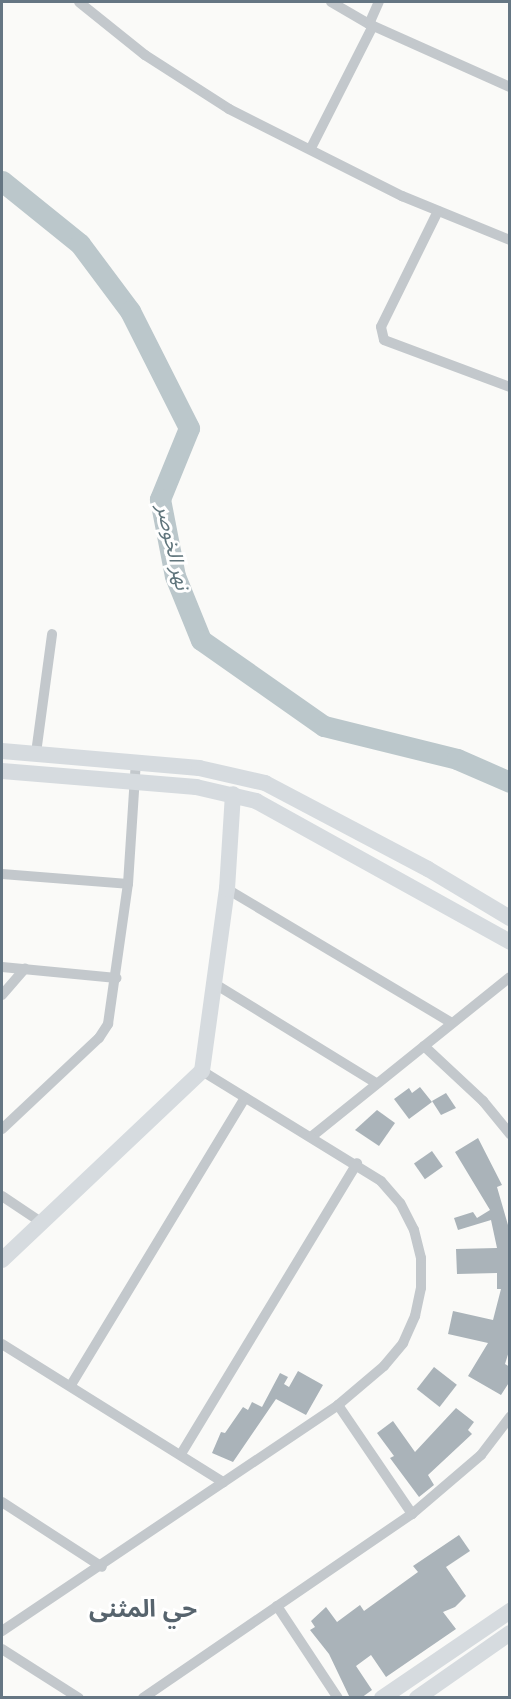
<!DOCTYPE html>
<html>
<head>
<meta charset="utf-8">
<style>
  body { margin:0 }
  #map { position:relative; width:511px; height:1699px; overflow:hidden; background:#fafaf8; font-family:Montserrat,"Noto Sans Arabic",sans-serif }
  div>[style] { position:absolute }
  .river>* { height:21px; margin:-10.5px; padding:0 10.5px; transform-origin:10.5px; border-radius:10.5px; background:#bbc7cb }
  .building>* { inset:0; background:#aab3b9; transform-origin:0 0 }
  .street>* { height:10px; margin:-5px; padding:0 5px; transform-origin:5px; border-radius:5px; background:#c3c8cc }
  .secondary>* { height:16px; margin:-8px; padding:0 8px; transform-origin:8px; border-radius:8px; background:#d6dbdf }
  span { translate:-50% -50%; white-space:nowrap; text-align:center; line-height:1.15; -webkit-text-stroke:6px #fff; paint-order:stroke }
  .water-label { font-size:20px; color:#60757c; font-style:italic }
  .district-label { font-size:24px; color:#57646e; font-weight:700 }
  .frame { position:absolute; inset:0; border:3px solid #657683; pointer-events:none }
</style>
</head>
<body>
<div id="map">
  <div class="river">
    <div style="left:2px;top:181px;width:100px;rotate:38.9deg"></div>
    <div style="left:80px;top:244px;width:84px;rotate:53.3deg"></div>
    <div style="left:130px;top:311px;width:131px;rotate:63.2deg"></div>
    <div style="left:189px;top:428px;width:77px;rotate:112.2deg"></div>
    <div style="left:160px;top:499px;width:78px;rotate:79deg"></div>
    <div style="left:175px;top:576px;width:69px;rotate:67.9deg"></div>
    <div style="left:201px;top:640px;width:150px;rotate:35deg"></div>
    <div style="left:324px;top:726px;width:137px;rotate:13.9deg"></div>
    <div style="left:457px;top:759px;width:58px;rotate:23.5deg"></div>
  </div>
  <div class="building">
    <div style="clip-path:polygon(420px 1087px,432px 1102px,409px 1119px,394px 1099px,409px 1088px,412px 1093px)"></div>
    <div style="clip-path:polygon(446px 1093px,456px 1108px,441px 1115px,432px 1101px)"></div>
    <div style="clip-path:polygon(377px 1110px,395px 1123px,379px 1146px,355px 1130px)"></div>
    <div style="clip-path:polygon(478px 1138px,502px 1185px,497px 1187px,510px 1232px,510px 1348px,505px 1364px,510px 1367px,510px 1381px,501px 1395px,468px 1376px,488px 1343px,448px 1334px,453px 1311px,493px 1320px,501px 1289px,497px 1289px,497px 1273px,457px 1274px,456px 1249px,497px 1248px,491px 1220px,458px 1230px,454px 1218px,473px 1212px,477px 1218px,490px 1210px,455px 1152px)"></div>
    <div style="left:432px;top:1151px;width:19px;height:22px;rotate:55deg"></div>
    <div style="left:434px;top:1367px;width:29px;height:28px;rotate:38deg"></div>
    <div style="clip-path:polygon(298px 1371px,323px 1385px,306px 1415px,276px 1399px,233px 1462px,212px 1453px,221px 1432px,225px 1433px,243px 1407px,248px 1410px,252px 1402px,262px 1407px,280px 1373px,288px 1377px,284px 1384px,289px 1387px)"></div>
    <div style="clip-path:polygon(456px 1408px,474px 1422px,468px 1430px,472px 1434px,428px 1475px,434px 1485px,419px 1497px,390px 1458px,394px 1456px,377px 1433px,393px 1421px,415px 1452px)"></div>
    <div style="clip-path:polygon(459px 1535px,470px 1551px,446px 1567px,466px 1596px,455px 1607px,443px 1612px,456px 1629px,386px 1677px,371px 1655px,356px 1666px,372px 1690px,361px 1698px,350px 1698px,329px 1654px,310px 1630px,315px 1627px,311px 1621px,326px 1607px,337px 1622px,360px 1605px,364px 1611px,418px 1572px,413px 1566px)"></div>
  </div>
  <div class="street">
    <div style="left:79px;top:2px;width:85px;rotate:38.8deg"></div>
    <div style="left:145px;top:55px;width:100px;rotate:32.7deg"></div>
    <div style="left:229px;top:109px;width:194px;rotate:26.7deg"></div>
    <div style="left:402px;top:196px;width:117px;rotate:22.2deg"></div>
    <div style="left:331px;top:2px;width:44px;rotate:30.1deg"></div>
    <div style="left:369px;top:24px;width:154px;rotate:24.1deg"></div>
    <div style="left:369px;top:24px;width:24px;rotate:-66deg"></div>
    <div style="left:311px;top:148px;width:137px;rotate:-63.1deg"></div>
    <div style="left:438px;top:211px;width:129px;rotate:116.2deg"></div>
    <div style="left:381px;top:327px;width:13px;rotate:77deg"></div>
    <div style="left:384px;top:340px;width:134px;rotate:20.5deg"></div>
    <div style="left:36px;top:753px;width:120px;rotate:-82.3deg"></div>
    <div style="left:2px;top:874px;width:126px;rotate:4.5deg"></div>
    <div style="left:227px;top:889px;width:260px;rotate:30.8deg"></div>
    <div style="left:2px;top:967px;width:115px;rotate:5.5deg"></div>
    <div style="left:215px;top:984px;width:189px;rotate:31.6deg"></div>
    <div style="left:2px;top:995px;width:35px;rotate:-49deg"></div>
    <div style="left:424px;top:1046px;width:81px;rotate:43deg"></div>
    <div style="left:483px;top:1101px;width:43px;rotate:50.7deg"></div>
    <div style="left:2px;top:1129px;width:133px;rotate:-43.2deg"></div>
    <div style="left:99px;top:1038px;width:17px;rotate:-57deg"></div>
    <div style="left:108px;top:1024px;width:141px;rotate:-81.9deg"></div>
    <div style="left:128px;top:884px;width:123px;rotate:-86.3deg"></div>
    <div style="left:311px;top:1137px;width:255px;rotate:-38.8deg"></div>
    <div style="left:2px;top:1196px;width:47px;rotate:33.7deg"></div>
    <div style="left:2px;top:1344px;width:261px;rotate:32deg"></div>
    <div style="left:71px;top:1385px;width:336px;rotate:-58.8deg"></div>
    <div style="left:338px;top:1405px;width:132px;rotate:55.8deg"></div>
    <div style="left:181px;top:1454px;width:340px;rotate:-58.8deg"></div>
    <div style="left:2px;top:1502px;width:119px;rotate:33deg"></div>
    <div style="left:277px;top:1606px;width:110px;rotate:56.5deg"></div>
    <div style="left:2px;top:1631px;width:405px;rotate:-33.9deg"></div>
    <div style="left:338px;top:1405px;width:60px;rotate:-40.3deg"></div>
    <div style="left:384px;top:1366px;width:30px;rotate:-50deg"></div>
    <div style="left:403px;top:1343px;width:30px;rotate:-66deg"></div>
    <div style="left:415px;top:1316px;width:29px;rotate:-78deg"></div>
    <div style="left:421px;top:1288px;width:30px;rotate:-90deg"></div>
    <div style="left:421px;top:1258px;width:29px;rotate:-104deg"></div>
    <div style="left:414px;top:1230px;width:30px;rotate:-117deg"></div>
    <div style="left:400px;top:1203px;width:29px;rotate:-131deg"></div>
    <div style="left:381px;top:1181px;width:210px;rotate:-148.4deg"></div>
    <div style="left:2px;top:1649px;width:91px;rotate:32.5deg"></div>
    <div style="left:143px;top:1698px;width:326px;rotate:-34.4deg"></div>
    <div style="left:412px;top:1514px;width:91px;rotate:-40.5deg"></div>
    <div style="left:481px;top:1455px;width:48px;rotate:-52.7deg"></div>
  </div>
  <div class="secondary">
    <div style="left:2px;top:751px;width:198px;rotate:4.9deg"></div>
    <div style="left:199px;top:768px;width:68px;rotate:12.8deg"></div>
    <div style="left:265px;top:783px;width:184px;rotate:27.8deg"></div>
    <div style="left:428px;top:869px;width:96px;rotate:30.9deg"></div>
    <div style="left:2px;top:771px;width:195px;rotate:4.7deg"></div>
    <div style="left:196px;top:787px;width:62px;rotate:13.1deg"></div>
    <div style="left:256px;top:801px;width:291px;rotate:29deg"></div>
    <div style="left:2px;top:1260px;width:275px;rotate:-43.4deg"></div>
    <div style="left:202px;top:1071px;width:184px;rotate:-82.2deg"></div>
    <div style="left:227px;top:889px;width:95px;rotate:-86.4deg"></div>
    <div style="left:382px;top:1698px;width:155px;rotate:-34.2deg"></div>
    <div style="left:417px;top:1698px;width:113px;rotate:-35deg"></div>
  </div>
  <div class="water-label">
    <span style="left:173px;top:547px;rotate:77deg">نهر الخوصر</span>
  </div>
  <div class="district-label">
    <span style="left:143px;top:1609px">حي المثنى</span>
  </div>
  <div class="frame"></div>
</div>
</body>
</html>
